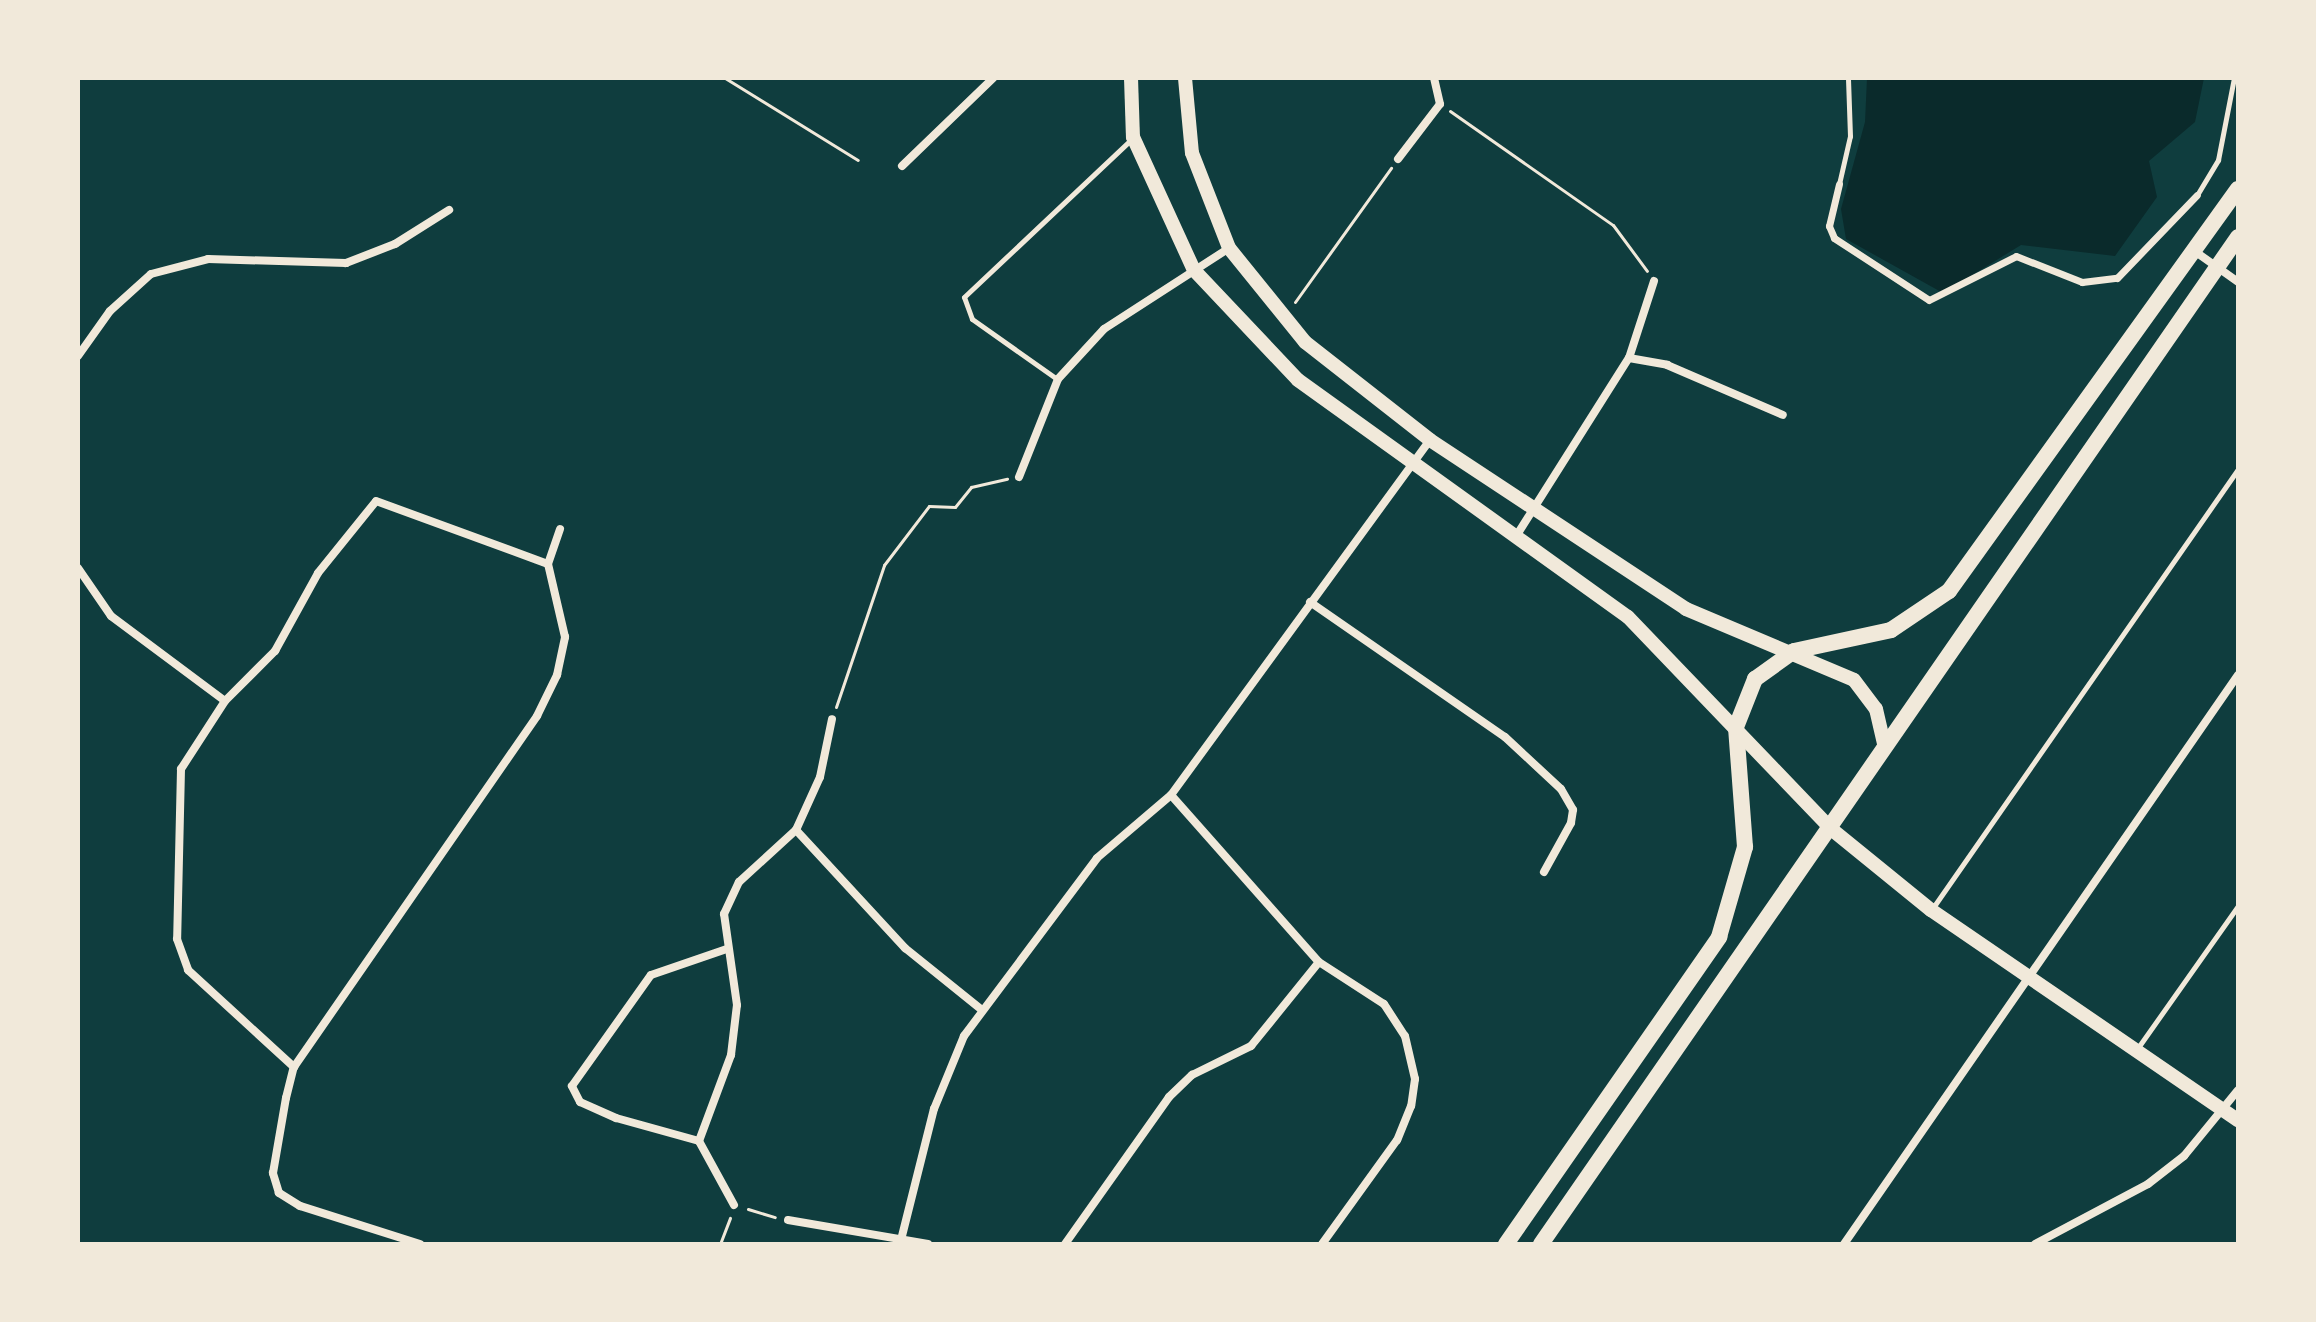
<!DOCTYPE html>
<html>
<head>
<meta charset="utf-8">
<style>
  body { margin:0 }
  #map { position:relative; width:2316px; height:1322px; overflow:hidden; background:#0f3d3e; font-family:Quicksand,sans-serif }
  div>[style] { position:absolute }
  .water>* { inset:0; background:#0a2a2b }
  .path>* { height:3px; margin:-1.5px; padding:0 1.5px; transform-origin:1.5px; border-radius:1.5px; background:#f1e9da }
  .service>* { height:5px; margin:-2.5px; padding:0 2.5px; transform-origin:2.5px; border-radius:2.5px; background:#f1e9da }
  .pedestrian>* { height:7px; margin:-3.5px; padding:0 3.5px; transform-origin:3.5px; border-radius:3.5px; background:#f1e9da }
  .minor>* { height:8px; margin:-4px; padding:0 4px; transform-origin:4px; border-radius:4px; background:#f1e9da }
  .tertiary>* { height:14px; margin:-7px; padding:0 7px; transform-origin:7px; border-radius:7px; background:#f1e9da }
  .secondary>* { height:16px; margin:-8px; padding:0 8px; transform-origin:8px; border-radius:8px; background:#f1e9da }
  span { translate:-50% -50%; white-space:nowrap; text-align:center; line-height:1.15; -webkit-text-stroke:6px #f1e9da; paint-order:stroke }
  .frame { position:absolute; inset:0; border:80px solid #f1e9da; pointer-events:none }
</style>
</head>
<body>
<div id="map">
  <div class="water">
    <div style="clip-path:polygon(1867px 78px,2204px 78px,2195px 122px,2149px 161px,2157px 197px,2115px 256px,2021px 245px,1943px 293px,1846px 239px,1841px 209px,1865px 122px)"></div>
  </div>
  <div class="path">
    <div style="left:725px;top:78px;width:156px;rotate:31.7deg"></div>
    <div style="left:1450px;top:111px;width:199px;rotate:35deg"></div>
    <div style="left:1613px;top:225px;width:57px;rotate:53.5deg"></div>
    <div style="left:1295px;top:302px;width:165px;rotate:-54.4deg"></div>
    <div style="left:836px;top:707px;width:150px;rotate:-71.3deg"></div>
    <div style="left:884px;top:565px;width:74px;rotate:-52.7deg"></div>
    <div style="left:929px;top:506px;width:26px;rotate:2deg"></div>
    <div style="left:955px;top:507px;width:26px;rotate:-51deg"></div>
    <div style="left:971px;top:487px;width:37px;rotate:-13deg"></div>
    <div style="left:748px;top:1209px;width:28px;rotate:17deg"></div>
    <div style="left:720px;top:1244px;width:28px;rotate:-69deg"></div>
  </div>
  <div class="service">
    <div style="left:1839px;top:184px;width:49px;rotate:-77.1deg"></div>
    <div style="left:1850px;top:136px;width:58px;rotate:-92deg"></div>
    <div style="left:2197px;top:195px;width:41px;rotate:-59deg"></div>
    <div style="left:2218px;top:160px;width:84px;rotate:-79deg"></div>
    <div style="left:1057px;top:379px;width:104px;rotate:-144.8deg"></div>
    <div style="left:972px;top:319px;width:23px;rotate:-110deg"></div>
    <div style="left:964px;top:297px;width:232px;rotate:-43.3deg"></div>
    <div style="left:1932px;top:909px;width:536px;rotate:-55.18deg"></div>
    <div style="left:2137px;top:1049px;width:175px;rotate:-54.8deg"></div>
  </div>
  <div class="pedestrian">
    <div style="left:1839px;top:184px;width:43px;rotate:103.4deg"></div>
    <div style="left:1829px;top:226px;width:13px;rotate:67deg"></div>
    <div style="left:1834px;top:238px;width:113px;rotate:33.1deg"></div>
    <div style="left:1929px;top:300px;width:97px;rotate:-26.8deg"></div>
    <div style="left:2016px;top:256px;width:71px;rotate:21.5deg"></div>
    <div style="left:2082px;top:282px;width:35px;rotate:-7deg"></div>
    <div style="left:2117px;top:278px;width:115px;rotate:-46.1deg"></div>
  </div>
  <div class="minor">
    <div style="left:1398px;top:159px;width:69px;rotate:-52.6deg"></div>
    <div style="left:1440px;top:104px;width:27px;rotate:-103deg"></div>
    <div style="left:902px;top:166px;width:127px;rotate:-44deg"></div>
    <div style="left:2193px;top:250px;width:55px;rotate:35.4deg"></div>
    <div style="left:78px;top:356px;width:55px;rotate:-54.6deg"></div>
    <div style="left:110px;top:311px;width:55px;rotate:-42.1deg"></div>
    <div style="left:151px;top:274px;width:59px;rotate:-14.7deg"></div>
    <div style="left:208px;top:259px;width:138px;rotate:1.7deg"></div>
    <div style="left:346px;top:263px;width:53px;rotate:-21.2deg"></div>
    <div style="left:395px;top:244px;width:64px;rotate:-32.2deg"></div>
    <div style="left:1629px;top:358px;width:39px;rotate:10deg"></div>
    <div style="left:1667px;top:365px;width:126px;rotate:23.3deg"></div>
    <div style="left:1019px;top:477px;width:105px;rotate:-68.3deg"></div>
    <div style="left:1058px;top:379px;width:68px;rotate:-47.4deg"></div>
    <div style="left:1104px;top:329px;width:149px;rotate:-32.9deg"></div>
    <div style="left:1515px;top:538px;width:213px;rotate:-57.7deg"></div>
    <div style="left:1629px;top:358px;width:81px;rotate:-72deg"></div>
    <div style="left:78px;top:568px;width:58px;rotate:55.5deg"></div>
    <div style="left:111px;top:616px;width:142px;rotate:36.7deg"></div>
    <div style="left:225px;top:701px;width:71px;rotate:-45deg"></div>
    <div style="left:275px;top:651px;width:89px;rotate:-61.1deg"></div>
    <div style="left:318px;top:573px;width:92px;rotate:-51.1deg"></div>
    <div style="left:376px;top:501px;width:183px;rotate:20.1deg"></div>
    <div style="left:548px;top:564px;width:37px;rotate:-71deg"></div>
    <div style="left:1310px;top:602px;width:237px;rotate:34.7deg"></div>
    <div style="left:1505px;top:737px;width:76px;rotate:42.9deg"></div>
    <div style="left:1561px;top:789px;width:24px;rotate:60deg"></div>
    <div style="left:1573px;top:810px;width:13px;rotate:99deg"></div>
    <div style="left:1571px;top:823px;width:56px;rotate:118.9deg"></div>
    <div style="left:225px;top:701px;width:81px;rotate:122.9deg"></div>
    <div style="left:181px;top:769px;width:170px;rotate:91.3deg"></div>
    <div style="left:177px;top:939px;width:33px;rotate:70deg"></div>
    <div style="left:188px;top:970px;width:144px;rotate:42.5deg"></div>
    <div style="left:1171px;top:795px;width:223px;rotate:48.5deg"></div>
    <div style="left:1319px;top:962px;width:77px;rotate:32.9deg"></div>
    <div style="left:1384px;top:1004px;width:38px;rotate:57deg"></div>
    <div style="left:1405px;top:1036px;width:44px;rotate:76.9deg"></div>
    <div style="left:1415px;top:1079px;width:27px;rotate:98deg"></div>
    <div style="left:1411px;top:1106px;width:37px;rotate:112deg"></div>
    <div style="left:1397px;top:1140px;width:128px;rotate:125.8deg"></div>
    <div style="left:796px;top:830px;width:161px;rotate:47.3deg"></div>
    <div style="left:905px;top:948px;width:99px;rotate:38.8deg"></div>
    <div style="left:699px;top:1141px;width:86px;rotate:-164.5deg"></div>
    <div style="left:616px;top:1118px;width:39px;rotate:-156deg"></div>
    <div style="left:580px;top:1102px;width:18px;rotate:-117deg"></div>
    <div style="left:572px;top:1086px;width:136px;rotate:-54.6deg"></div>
    <div style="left:651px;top:975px;width:80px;rotate:-18.9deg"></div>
    <div style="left:734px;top:1205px;width:73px;rotate:-118.7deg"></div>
    <div style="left:699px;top:1141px;width:92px;rotate:-69.6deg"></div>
    <div style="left:731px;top:1055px;width:50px;rotate:-83.2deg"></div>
    <div style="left:737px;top:1005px;width:92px;rotate:-98.1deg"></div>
    <div style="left:724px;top:914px;width:35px;rotate:-65deg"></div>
    <div style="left:739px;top:882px;width:77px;rotate:-42.4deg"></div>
    <div style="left:796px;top:830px;width:58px;rotate:-65.6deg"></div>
    <div style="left:820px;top:777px;width:59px;rotate:-78.3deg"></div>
    <div style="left:788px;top:1220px;width:142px;rotate:9.7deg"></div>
    <div style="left:902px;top:1236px;width:131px;rotate:-75.9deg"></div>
    <div style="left:934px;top:1109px;width:79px;rotate:-67.7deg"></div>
    <div style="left:964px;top:1036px;width:222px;rotate:-53.2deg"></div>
    <div style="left:1097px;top:858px;width:97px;rotate:-40.4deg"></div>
    <div style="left:1171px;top:795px;width:439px;rotate:-53.9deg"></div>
    <div style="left:420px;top:1244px;width:126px;rotate:-162.4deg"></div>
    <div style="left:300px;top:1206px;width:25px;rotate:-148deg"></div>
    <div style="left:279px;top:1193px;width:21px;rotate:-107deg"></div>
    <div style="left:273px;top:1173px;width:76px;rotate:-80.2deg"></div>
    <div style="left:286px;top:1098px;width:32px;rotate:-76deg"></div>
    <div style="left:294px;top:1067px;width:427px;rotate:-55.3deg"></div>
    <div style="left:537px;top:716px;width:46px;rotate:-64deg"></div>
    <div style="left:557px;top:675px;width:39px;rotate:-78deg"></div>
    <div style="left:565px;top:637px;width:75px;rotate:-103.1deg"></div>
    <div style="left:1065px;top:1244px;width:180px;rotate:-54.7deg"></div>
    <div style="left:1169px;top:1097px;width:32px;rotate:-44deg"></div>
    <div style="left:1192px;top:1075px;width:66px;rotate:-26.2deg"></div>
    <div style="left:1251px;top:1046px;width:108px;rotate:-51deg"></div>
    <div style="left:1844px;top:1244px;width:692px;rotate:-55.3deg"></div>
    <div style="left:2035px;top:1244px;width:128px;rotate:-28deg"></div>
    <div style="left:2148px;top:1184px;width:46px;rotate:-37.9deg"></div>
    <div style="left:2184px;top:1156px;width:85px;rotate:-50.7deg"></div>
  </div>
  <div class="tertiary">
    <div style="left:1131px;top:78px;width:59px;rotate:88.1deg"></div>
    <div style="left:1133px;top:137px;width:146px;rotate:65.4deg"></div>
    <div style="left:1194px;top:270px;width:151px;rotate:46.6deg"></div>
    <div style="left:1298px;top:380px;width:406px;rotate:35.7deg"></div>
    <div style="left:1628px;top:617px;width:292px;rotate:46.2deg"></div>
    <div style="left:1830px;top:828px;width:130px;rotate:39.1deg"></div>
    <div style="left:1931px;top:910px;width:372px;rotate:34.4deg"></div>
    <div style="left:1185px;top:78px;width:75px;rotate:84.7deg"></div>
    <div style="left:1192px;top:153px;width:102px;rotate:68.7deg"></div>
    <div style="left:1229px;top:248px;width:121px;rotate:51deg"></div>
    <div style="left:1305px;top:342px;width:159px;rotate:38.1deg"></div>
    <div style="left:1430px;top:440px;width:307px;rotate:33.4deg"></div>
    <div style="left:1686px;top:609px;width:182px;rotate:22.9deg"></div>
    <div style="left:1854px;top:680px;width:36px;rotate:53deg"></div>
    <div style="left:1876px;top:709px;width:39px;rotate:77deg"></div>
  </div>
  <div class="secondary">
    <div style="left:1506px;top:1244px;width:374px;rotate:-55.2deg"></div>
    <div style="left:1719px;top:937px;width:94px;rotate:-73.9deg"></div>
    <div style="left:1745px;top:847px;width:120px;rotate:-94.3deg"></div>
    <div style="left:1736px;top:727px;width:52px;rotate:-68.4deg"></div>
    <div style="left:1755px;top:679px;width:48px;rotate:-35.7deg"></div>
    <div style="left:1794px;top:651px;width:99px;rotate:-12.2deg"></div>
    <div style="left:1891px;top:630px;width:70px;rotate:-33.9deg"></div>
    <div style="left:1949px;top:591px;width:495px;rotate:-54.3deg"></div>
    <div style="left:1541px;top:1244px;width:1225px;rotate:-55.31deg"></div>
  </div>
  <div class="frame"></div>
</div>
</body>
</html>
